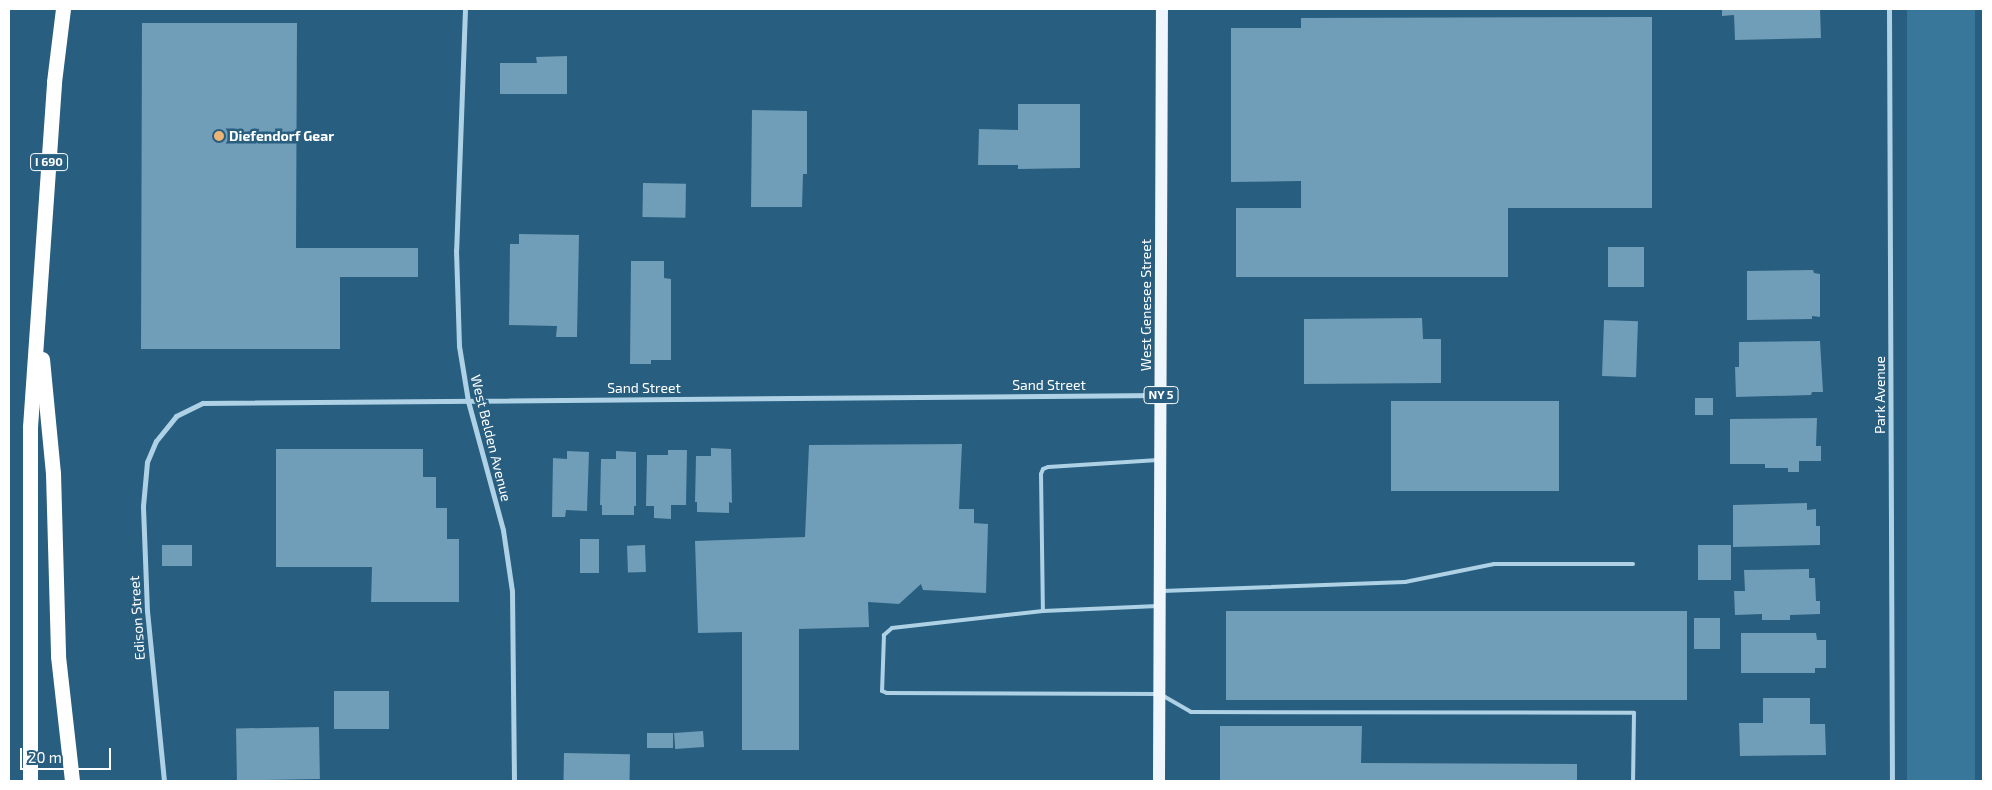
<!DOCTYPE html>
<html>
<head>
<meta charset="utf-8">
<style>
  body { margin:0 }
  #map { position:relative; width:1992px; height:790px; overflow:hidden; background:#285e7f; font-family:"Exo 2",sans-serif }
  div>[style] { position:absolute }
  .green>* { inset:0; background:#38779a; transform-origin:0 0 }
  .building>* { inset:0; background:#709db7; transform-origin:0 0 }
  .lane>* { height:4px; margin:-2px; padding:0 2px; transform-origin:2px; border-radius:2px; background:#aed1e5 }
  .street>* { height:5px; margin:-2.5px; padding:0 2.5px; transform-origin:2.5px; border-radius:2.5px; background:#aed1e5 }
  .primary>* { height:12px; margin:-6px; padding:0 6px; transform-origin:6px; border-radius:6px; background:#eff7fd }
  .highway>* { height:15px; margin:-7.5px; padding:0 7.5px; transform-origin:7.5px; border-radius:7.5px; background:#fff }
  .dots>* { width:14px; height:14px; translate:-50% -50%; box-sizing:border-box; border:2px solid #285e7f; border-radius:50% }
  span { translate:-50% -50%; white-space:nowrap; text-align:center; line-height:1.15; -webkit-text-stroke:5px #285e7f; paint-order:stroke }
  .shield-label span { padding:1px 4px; background:#285e7f; border:1px solid; border-radius:4px; -webkit-text-stroke-width:0 }
  .shield-label { font-size:12px; color:#fff; font-weight:700 }
  .poi-label { font-size:14px; color:#fff; font-weight:700 }
  .left { translate:0 -50%; text-align:left }
  .street-label { font-size:14px; color:#fff }
  .frame { position:absolute; inset:0; border:10px solid #fff; pointer-events:none }
  .scale { position:absolute; left:20px; top:748px; width:91px; height:22px; box-sizing:border-box; border:2px solid #fff; border-top:0; padding-left:6px; font-size:15px; line-height:18px; white-space:nowrap; color:#fff; -webkit-text-stroke:4px #285e7f; paint-order:stroke }
</style>
</head>
<body>
<div id="map">
  <div class="green">
    <div style="left:1907px;top:9px;width:68px;height:772px"></div>
  </div>
  <div class="building">
    <div style="clip-path:polygon(1722px 9px,1820px 9px,1821px 38px,1735px 40px,1734px 15px,1722px 16px)"></div>
    <div style="clip-path:polygon(1652px 17px,1652px 208px,1508px 208px,1508px 277px,1236px 277px,1236px 208px,1301px 208px,1301px 181px,1231px 182px,1231px 28px,1301px 28px,1301px 18px)"></div>
    <div style="clip-path:polygon(142px 23px,297px 23px,296px 248px,418px 248px,418px 277px,340px 277px,340px 349px,141px 349px)"></div>
    <div style="clip-path:polygon(567px 56px,567px 94px,500px 94px,500px 63px,537px 63px,536px 57px)"></div>
    <div style="clip-path:polygon(1018px 104px,1080px 104px,1080px 168px,1018px 169px,1018px 165px,978px 165px,979px 129px,1018px 130px)"></div>
    <div style="clip-path:polygon(752px 110px,807px 111px,807px 174px,803px 174px,802px 207px,751px 207px)"></div>
    <div style="left:643px;top:183px;width:43px;height:34px;rotate:1deg"></div>
    <div style="clip-path:polygon(519px 234px,579px 235px,577px 337px,556px 337px,557px 326px,509px 325px,510px 244px,519px 244px)"></div>
    <div style="left:1608px;top:247px;width:36px;height:40px"></div>
    <div style="clip-path:polygon(631px 261px,664px 261px,664px 278px,671px 279px,671px 360px,651px 360px,651px 364px,630px 364px)"></div>
    <div style="clip-path:polygon(1813px 270px,1814px 273px,1820px 274px,1820px 317px,1812px 316px,1812px 319px,1747px 320px,1747px 271px)"></div>
    <div style="clip-path:polygon(1422px 318px,1423px 339px,1441px 339px,1441px 383px,1304px 384px,1304px 319px)"></div>
    <div style="left:1604px;top:320px;width:34px;height:56px;rotate:2deg"></div>
    <div style="clip-path:polygon(1820px 341px,1823px 392px,1812px 392px,1811px 395px,1736px 397px,1735px 367px,1739px 367px,1739px 342px)"></div>
    <div style="left:1695px;top:398px;width:18px;height:17px"></div>
    <div style="left:1391px;top:401px;width:168px;height:90px"></div>
    <div style="clip-path:polygon(1817px 418px,1816px 446px,1821px 446px,1821px 461px,1799px 461px,1799px 472px,1788px 472px,1788px 468px,1765px 468px,1765px 464px,1730px 464px,1730px 419px)"></div>
    <div style="clip-path:polygon(962px 444px,959px 509px,974px 509px,974px 523px,988px 524px,986px 593px,923px 590px,921px 584px,899px 604px,868px 602px,869px 627px,799px 629px,799px 750px,742px 750px,742px 632px,698px 633px,695px 541px,805px 537px,809px 445px)"></div>
    <div style="clip-path:polygon(711px 448px,731px 449px,732px 503px,729px 502px,729px 513px,697px 512px,697px 502px,695px 502px,696px 456px,711px 456px)"></div>
    <div style="clip-path:polygon(276px 449px,423px 449px,423px 477px,436px 477px,436px 508px,447px 508px,447px 539px,459px 539px,459px 602px,371px 602px,372px 567px,276px 567px)"></div>
    <div style="clip-path:polygon(668px 450px,687px 450px,686px 505px,671px 505px,671px 519px,654px 518px,654px 506px,646px 506px,647px 455px,668px 455px)"></div>
    <div style="clip-path:polygon(567px 451px,589px 452px,587px 511px,566px 510px,565px 517px,552px 517px,553px 458px,567px 459px)"></div>
    <div style="clip-path:polygon(616px 451px,636px 452px,636px 506px,634px 506px,634px 515px,602px 515px,602px 505px,600px 505px,601px 459px,616px 459px)"></div>
    <div style="clip-path:polygon(1807px 503px,1807px 510px,1816px 509px,1816px 526px,1820px 526px,1820px 545px,1733px 547px,1733px 505px)"></div>
    <div style="left:580px;top:539px;width:19px;height:34px"></div>
    <div style="left:162px;top:545px;width:30px;height:21px"></div>
    <div style="left:645px;top:545px;width:27px;height:18px;rotate:88deg"></div>
    <div style="left:1698px;top:545px;width:33px;height:35px"></div>
    <div style="clip-path:polygon(1809px 569px,1809px 578px,1815px 578px,1816px 601px,1820px 601px,1820px 614px,1790px 615px,1790px 620px,1762px 620px,1762px 614px,1735px 615px,1734px 591px,1745px 591px,1744px 570px)"></div>
    <div style="left:1687px;top:611px;width:89px;height:461px;rotate:90deg"></div>
    <div style="left:1694px;top:618px;width:26px;height:31px"></div>
    <div style="clip-path:polygon(1741px 633px,1816px 633px,1817px 640px,1826px 640px,1826px 668px,1815px 668px,1815px 673px,1741px 673px)"></div>
    <div style="left:334px;top:691px;width:55px;height:38px"></div>
    <div style="clip-path:polygon(1763px 698px,1810px 698px,1810px 724px,1825px 724px,1826px 755px,1740px 756px,1739px 723px,1763px 723px)"></div>
    <div style="clip-path:polygon(1220px 726px,1362px 726px,1361px 763px,1577px 764px,1577px 781px,1220px 781px)"></div>
    <div style="left:319px;top:727px;width:52px;height:83px;rotate:89deg"></div>
    <div style="left:703px;top:731px;width:16px;height:29px;rotate:86deg"></div>
    <div style="left:647px;top:733px;width:26px;height:15px"></div>
    <div style="left:564px;top:753px;width:66px;height:28px;rotate:1deg"></div>
  </div>
  <div class="lane">
    <div style="left:1158px;top:460px;width:110px;rotate:176.4deg"></div>
    <div style="left:1048px;top:467px;width:5px;rotate:158deg"></div>
    <div style="left:1043px;top:469px;width:5px;rotate:112deg"></div>
    <div style="left:1041px;top:474px;width:137px;rotate:89.2deg"></div>
    <div style="left:1043px;top:611px;width:115px;rotate:-2.5deg"></div>
    <div style="left:1162px;top:591px;width:243px;rotate:-2.1deg"></div>
    <div style="left:1405px;top:582px;width:91px;rotate:-11.4deg"></div>
    <div style="left:1494px;top:564px;width:139px"></div>
    <div style="left:1043px;top:611px;width:152px;rotate:173.6deg"></div>
    <div style="left:892px;top:628px;width:11px;rotate:139deg"></div>
    <div style="left:884px;top:635px;width:56px;rotate:92deg"></div>
    <div style="left:882px;top:691px;width:5px;rotate:22deg"></div>
    <div style="left:887px;top:693px;width:273px;rotate:0.2deg"></div>
    <div style="left:1160px;top:694px;width:36px;rotate:30deg"></div>
    <div style="left:1191px;top:712px;width:443px;rotate:0.1deg"></div>
    <div style="left:1634px;top:713px;width:68px;rotate:90.8deg"></div>
  </div>
  <div class="street">
    <div style="left:465px;top:9px;width:241px;rotate:92.1deg"></div>
    <div style="left:456px;top:250px;width:96px;rotate:88.2deg"></div>
    <div style="left:459px;top:346px;width:56px;rotate:80.7deg"></div>
    <div style="left:468px;top:401px;width:134px;rotate:74.8deg"></div>
    <div style="left:503px;top:530px;width:62px;rotate:81.6deg"></div>
    <div style="left:512px;top:591px;width:190px;rotate:89.4deg"></div>
    <div style="left:1889px;top:9px;width:772px;rotate:89.78deg"></div>
    <div style="left:164px;top:781px;width:171px;rotate:-95.7deg"></div>
    <div style="left:147px;top:611px;width:105px;rotate:-92.2deg"></div>
    <div style="left:143px;top:506px;width:44px;rotate:-84.8deg"></div>
    <div style="left:147px;top:462px;width:23px;rotate:-67deg"></div>
    <div style="left:156px;top:441px;width:32px;rotate:-51deg"></div>
    <div style="left:176px;top:416px;width:30px;rotate:-26deg"></div>
    <div style="left:203px;top:403px;width:958px;rotate:-0.48deg"></div>
  </div>
  <div class="primary">
    <div style="left:1159px;top:781px;width:772px;rotate:-89.78deg"></div>
  </div>
  <div class="highway">
    <div style="left:42px;top:359px;width:115px;rotate:84.5deg"></div>
    <div style="left:53px;top:473px;width:183px;rotate:88.4deg"></div>
    <div style="left:58px;top:656px;width:126px;rotate:83.6deg"></div>
    <div style="left:30px;top:781px;width:354px;rotate:-90deg"></div>
    <div style="left:30px;top:427px;width:346px;rotate:-86deg"></div>
    <div style="left:54px;top:82px;width:74px;rotate:-83deg"></div>
  </div>
  <div class="dots">
    <div style="left:219px;top:136px;background:#edb475"></div>
  </div>
  <div class="shield-label">
    <span style="left:49px;top:162px">I 690</span>
    <span style="left:1161px;top:395px">NY 5</span>
  </div>
  <div class="poi-label">
    <span class="left" style="left:229px;top:136px">Diefendorf Gear</span>
  </div>
  <div class="street-label">
    <span style="left:1146px;top:305px;rotate:-90deg">West Genesee Street</span>
    <span style="left:1049px;top:385px">Sand Street</span>
    <span style="left:644px;top:388px">Sand Street</span>
    <span style="left:1880px;top:395px;rotate:-90deg">Park Avenue</span>
    <span style="left:491px;top:438px;rotate:76deg">West Belden Avenue</span>
    <span style="left:137px;top:618px;rotate:-94deg">Edison Street</span>
  </div>
  <div class="frame"></div>
  <div class="scale">20 m</div>
</div>
</body>
</html>
